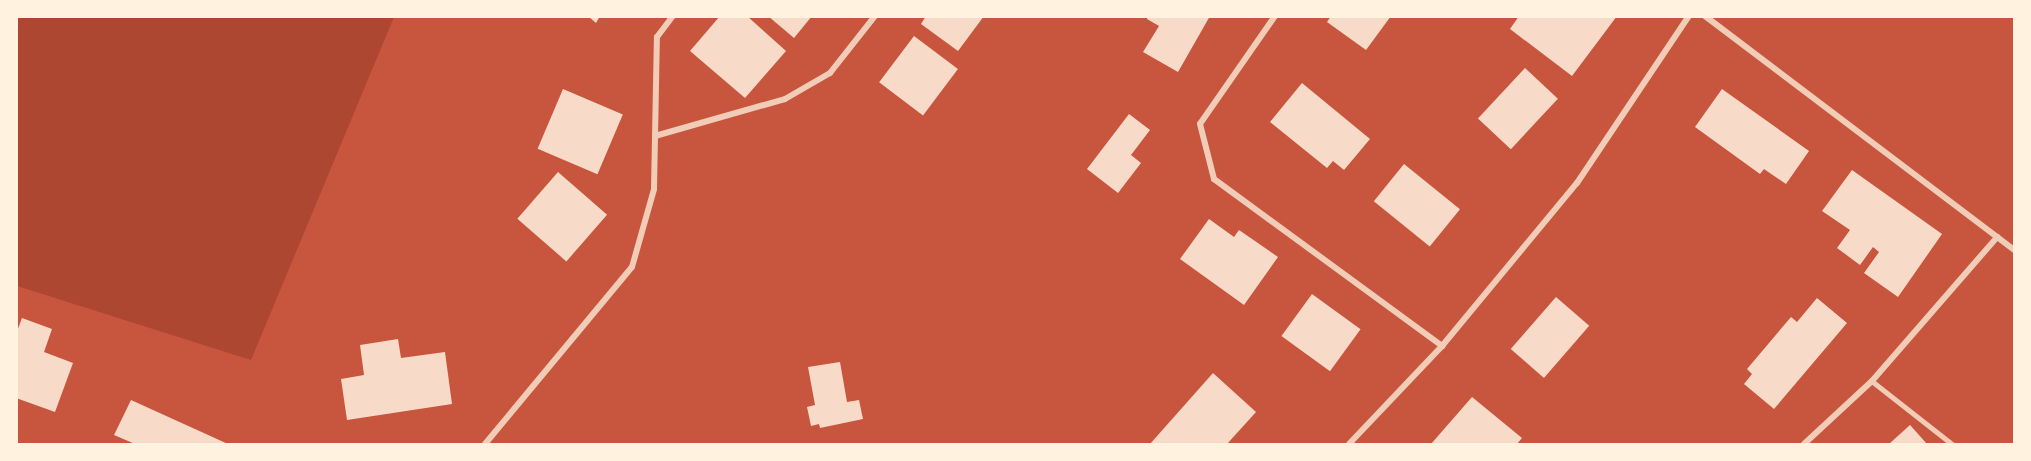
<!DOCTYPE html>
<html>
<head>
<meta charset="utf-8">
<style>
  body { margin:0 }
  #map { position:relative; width:2031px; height:461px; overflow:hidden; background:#c8553d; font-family:Overpass,sans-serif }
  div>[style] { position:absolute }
  .green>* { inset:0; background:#ae4732 }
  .building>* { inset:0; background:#f7dbc8; transform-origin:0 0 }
  .service>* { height:4.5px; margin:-2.25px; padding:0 2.25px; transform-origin:2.25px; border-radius:2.25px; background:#f1ccb7 }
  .minor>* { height:6px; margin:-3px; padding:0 3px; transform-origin:3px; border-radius:3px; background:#f1ccb7 }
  span { translate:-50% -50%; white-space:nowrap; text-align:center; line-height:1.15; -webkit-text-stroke:6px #fff3e0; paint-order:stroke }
  .frame { position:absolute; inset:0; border:18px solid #fff3e0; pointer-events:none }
</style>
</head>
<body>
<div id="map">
  <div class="green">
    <div style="clip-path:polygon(17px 16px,394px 17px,251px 360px,17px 286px)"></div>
  </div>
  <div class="building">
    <div style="clip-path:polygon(588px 16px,600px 16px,596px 23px)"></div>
    <div style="clip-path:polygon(720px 16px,747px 16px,786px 51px,745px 98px,690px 51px)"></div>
    <div style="clip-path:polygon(768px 16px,812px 16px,794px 38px)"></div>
    <div style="clip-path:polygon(926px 16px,984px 16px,958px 51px,921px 24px)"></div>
    <div style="clip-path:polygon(1148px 16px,1210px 16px,1178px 72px,1143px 52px,1159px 26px,1147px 19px)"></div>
    <div style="clip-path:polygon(1331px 16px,1391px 16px,1366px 50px,1327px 22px)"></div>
    <div style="clip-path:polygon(1519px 16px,1617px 16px,1572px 76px,1510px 29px)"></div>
    <div style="left:914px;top:36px;width:55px;height:58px;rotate:37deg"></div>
    <div style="left:1525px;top:68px;width:45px;height:69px;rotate:43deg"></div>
    <div style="clip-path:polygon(1302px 83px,1370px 139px,1344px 170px,1333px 161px,1327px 168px,1270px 122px)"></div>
    <div style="left:563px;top:89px;width:65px;height:65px;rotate:23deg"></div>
    <div style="clip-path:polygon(1722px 89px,1809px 151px,1786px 184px,1764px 169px,1760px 174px,1695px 127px)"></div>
    <div style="clip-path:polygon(1129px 114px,1150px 130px,1131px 155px,1141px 163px,1118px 193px,1087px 169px)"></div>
    <div style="left:1404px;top:164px;width:72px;height:48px;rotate:39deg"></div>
    <div style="clip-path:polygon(1852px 170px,1942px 234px,1898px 297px,1864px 273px,1879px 252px,1873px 247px,1860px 265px,1837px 248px,1850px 230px,1822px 211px)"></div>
    <div style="left:558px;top:172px;width:65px;height:62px;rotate:41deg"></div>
    <div style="clip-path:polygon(1209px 219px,1234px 237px,1239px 230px,1278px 257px,1244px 305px,1180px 259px)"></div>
    <div style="left:1312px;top:294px;width:60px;height:52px;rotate:36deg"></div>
    <div style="left:1556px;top:297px;width:44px;height:69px;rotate:41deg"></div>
    <div style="clip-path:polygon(1817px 298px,1847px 323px,1774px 409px,1744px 384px,1752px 374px,1747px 369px,1791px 317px,1797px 322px)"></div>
    <div style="clip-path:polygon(22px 318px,52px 329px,44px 352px,73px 363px,55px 412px,16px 398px,16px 334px)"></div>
    <div style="clip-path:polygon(398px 339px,401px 358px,445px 352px,452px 404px,347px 420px,341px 379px,364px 375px,360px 345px)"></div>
    <div style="clip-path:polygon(840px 362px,847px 402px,859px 400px,863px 419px,820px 428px,819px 424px,811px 426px,807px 407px,815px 405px,808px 367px)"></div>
    <div style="clip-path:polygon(1213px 373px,1256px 412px,1227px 444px,1150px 444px)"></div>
    <div style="clip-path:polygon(1472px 397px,1522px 438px,1517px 444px,1431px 444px)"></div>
    <div style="clip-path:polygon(131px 400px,228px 444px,135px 444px,114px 435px)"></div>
    <div style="clip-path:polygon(1910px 425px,1927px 444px,1889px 444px)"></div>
  </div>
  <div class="service">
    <div style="left:1872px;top:381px;width:102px;rotate:38.2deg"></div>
  </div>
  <div class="minor">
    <div style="left:1275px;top:16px;width:131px;rotate:124.8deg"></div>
    <div style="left:1200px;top:124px;width:57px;rotate:75.7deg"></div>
    <div style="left:1214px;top:179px;width:283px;rotate:36.2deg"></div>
    <div style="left:1705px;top:16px;width:388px;rotate:37.1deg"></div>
    <div style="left:655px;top:136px;width:135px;rotate:-15.9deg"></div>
    <div style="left:785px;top:99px;width:52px;rotate:-30deg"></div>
    <div style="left:830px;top:73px;width:73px;rotate:-51.7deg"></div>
    <div style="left:485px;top:444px;width:230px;rotate:-50.3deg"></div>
    <div style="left:632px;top:267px;width:81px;rotate:-74.2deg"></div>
    <div style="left:654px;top:189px;width:152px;rotate:-88.9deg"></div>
    <div style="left:657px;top:37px;width:26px;rotate:-53deg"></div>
    <div style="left:1349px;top:444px;width:135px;rotate:-46.5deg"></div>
    <div style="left:1442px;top:346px;width:212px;rotate:-50.4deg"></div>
    <div style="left:1577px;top:183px;width:201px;rotate:-56.2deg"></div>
    <div style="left:1804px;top:444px;width:93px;rotate:-42.8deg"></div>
    <div style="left:1872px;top:381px;width:191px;rotate:-49deg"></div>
  </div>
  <div class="frame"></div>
</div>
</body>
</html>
